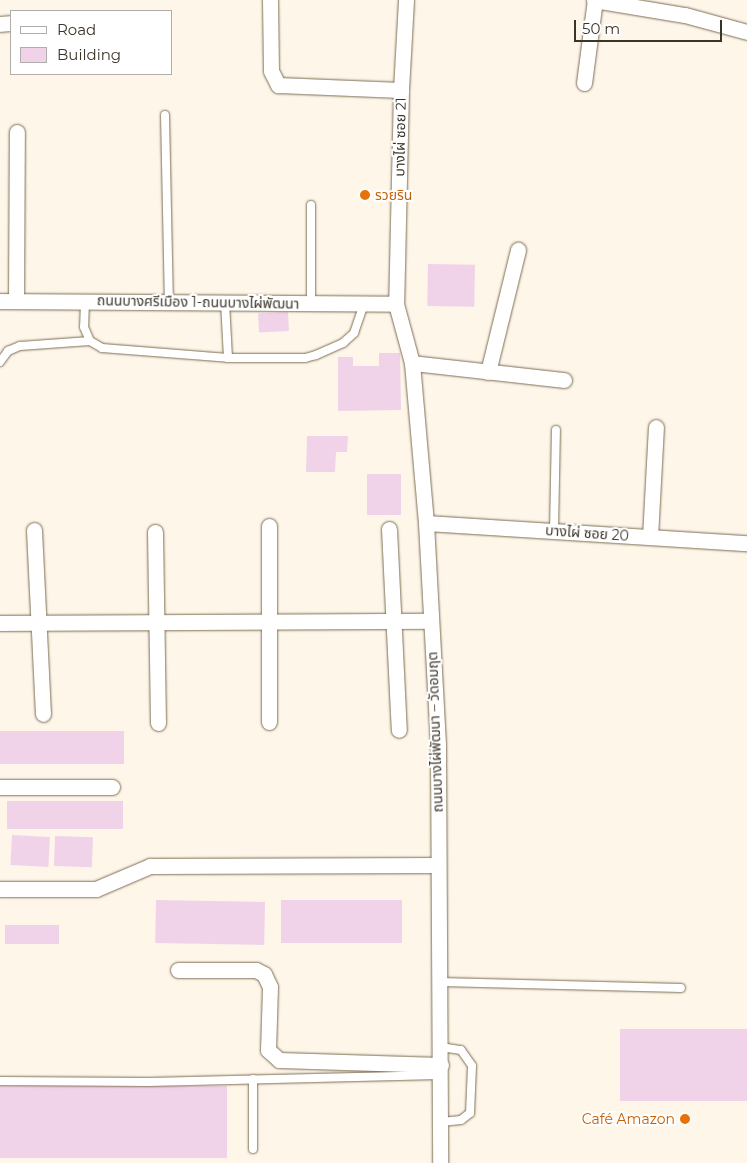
<!DOCTYPE html>
<html>
<head>
<meta charset="utf-8">
<style>
  body { margin:0 }
  #map { position:relative; width:747px; height:1163px; overflow:hidden; background:#fdf6e9; font-family:Montserrat,"Noto Sans Thai",sans-serif }
  div>[style] { position:absolute }
  .building>* { inset:0; background:#f1d3e9; transform-origin:0 0 }
  .roads { filter:drop-shadow(0 0 1px #7d6d52) drop-shadow(0 0 1px #7d6d52) }
  .service>* { height:8px; margin:-4px; padding:0 4px; transform-origin:4px; border-radius:4px; background:#fff }
  .minor>* { height:15px; margin:-7.5px; padding:0 7.5px; transform-origin:7.5px; border-radius:7.5px; background:#fff }
  .dots>* { width:14px; height:14px; translate:-50% -50%; box-sizing:border-box; border:2px solid #fff; border-radius:50% }
  span { translate:-50% -50%; white-space:nowrap; text-align:center; line-height:1.15; -webkit-text-stroke:4px #fff; paint-order:stroke }
  .street-label { font-size:14px; color:#3b3428 }
  .food-label { font-size:14px; color:#c56008 }
  .left { translate:0 -50%; text-align:left }
  .right { translate:-100% -50%; text-align:right }
  .legend { position:absolute; left:10px; top:10px; width:162px; height:65px; box-sizing:border-box; background:#fff; border:1px solid #b1aea9; margin:0; padding:6px 9px; list-style:none; font-size:15px; color:#3b3428 }
  .legend li { display:flex; align-items:center; gap:10px; height:25px }
  .legend b { width:25px; border:1px solid #b1aea9 }
  .scale { position:absolute; left:574px; top:20px; width:148px; height:22px; box-sizing:border-box; border:2px solid #3b3428; border-top:0; padding-left:6px; font-size:15px; line-height:18px; white-space:nowrap; color:#3b3428; -webkit-text-stroke:4px #fff; paint-order:stroke }
</style>
</head>
<body>
<div id="map">
  <div class="building">
    <div style="left:428px;top:264px;width:47px;height:42px;rotate:1deg"></div>
    <div style="left:288px;top:312px;width:19px;height:30px;rotate:87deg"></div>
    <div style="clip-path:polygon(379px 353px,400px 353px,401px 410px,338px 411px,338px 357px,353px 357px,353px 366px,379px 366px)"></div>
    <div style="clip-path:polygon(307px 436px,348px 436px,347px 452px,336px 452px,335px 472px,306px 472px)"></div>
    <div style="left:367px;top:474px;width:34px;height:41px"></div>
    <div style="left:0;top:731px;width:124px;height:33px"></div>
    <div style="left:7px;top:801px;width:116px;height:28px"></div>
    <div style="left:12px;top:835px;width:38px;height:30px;rotate:3deg"></div>
    <div style="left:55px;top:836px;width:38px;height:30px;rotate:2deg"></div>
    <div style="left:156px;top:900px;width:109px;height:43px;rotate:1deg"></div>
    <div style="left:281px;top:900px;width:121px;height:43px"></div>
    <div style="left:59px;top:925px;width:19px;height:54px;rotate:90deg"></div>
    <div style="left:747px;top:1029px;width:72px;height:127px;rotate:90deg"></div>
    <div style="left:0;top:1086px;width:227px;height:72px"></div>
  </div>
  <div class="roads">
    <div class="service">
      <div style="left:165px;top:115px;width:186px;rotate:88.8deg"></div>
      <div style="left:311px;top:205px;width:98px;rotate:90deg"></div>
      <div style="left:85px;top:301px;width:26px;rotate:92deg"></div>
      <div style="left:84px;top:327px;width:15px;rotate:67deg"></div>
      <div style="left:90px;top:341px;width:14px;rotate:30deg"></div>
      <div style="left:102px;top:348px;width:126px;rotate:4.5deg"></div>
      <div style="left:228px;top:358px;width:77px"></div>
      <div style="left:305px;top:358px;width:11px;rotate:-15deg"></div>
      <div style="left:316px;top:355px;width:30px;rotate:-24deg"></div>
      <div style="left:343px;top:343px;width:15px;rotate:-42deg"></div>
      <div style="left:354px;top:333px;width:31px;rotate:-71deg"></div>
      <div style="left:225px;top:302px;width:56px;rotate:86.9deg"></div>
      <div style="left:0;top:362px;width:14px;rotate:-54deg"></div>
      <div style="left:8px;top:351px;width:13px;rotate:-23deg"></div>
      <div style="left:20px;top:346px;width:70px;rotate:-4.1deg"></div>
      <div style="left:554px;top:531px;width:101px;rotate:-88.9deg"></div>
      <div style="left:440px;top:982px;width:241px;rotate:1.4deg"></div>
      <div style="left:441px;top:1047px;width:20px;rotate:9deg"></div>
      <div style="left:461px;top:1050px;width:19px;rotate:55deg"></div>
      <div style="left:472px;top:1066px;width:47px;rotate:92.4deg"></div>
      <div style="left:470px;top:1113px;width:11px;rotate:142deg"></div>
      <div style="left:461px;top:1120px;width:20px;rotate:174deg"></div>
      <div style="left:0;top:1081px;width:149px;rotate:0.4deg"></div>
      <div style="left:149px;top:1082px;width:291px;rotate:-1.4deg"></div>
      <div style="left:253px;top:1149px;width:70px;rotate:-90deg"></div>
    </div>
    <div class="minor">
      <div style="left:270px;top:0;width:71px;rotate:89.2deg"></div>
      <div style="left:271px;top:71px;width:16px;rotate:63deg"></div>
      <div style="left:278px;top:85px;width:123px;rotate:2.3deg"></div>
      <div style="left:406px;top:0;width:90px;rotate:93.2deg"></div>
      <div style="left:401px;top:90px;width:214px;rotate:91.3deg"></div>
      <div style="left:396px;top:304px;width:61px;rotate:74.8deg"></div>
      <div style="left:412px;top:363px;width:161px;rotate:85deg"></div>
      <div style="left:426px;top:523px;width:222px;rotate:86.9deg"></div>
      <div style="left:438px;top:745px;width:418px;rotate:89.7deg"></div>
      <div style="left:594px;top:0;width:92px;rotate:9.4deg"></div>
      <div style="left:685px;top:15px;width:64px;rotate:15.3deg"></div>
      <div style="left:0;top:24px;width:11px;rotate:-5deg"></div>
      <div style="left:584px;top:83px;width:84px;rotate:-82.5deg"></div>
      <div style="left:0;top:301px;width:396px;rotate:0.4deg"></div>
      <div style="left:16px;top:301px;width:169px;rotate:-89.7deg"></div>
      <div style="left:412px;top:363px;width:153px;rotate:6.4deg"></div>
      <div style="left:488px;top:372px;width:126px;rotate:-76.2deg"></div>
      <div style="left:426px;top:523px;width:322px;rotate:3.6deg"></div>
      <div style="left:389px;top:529px;width:201px;rotate:87.2deg"></div>
      <div style="left:34px;top:530px;width:184px;rotate:87.2deg"></div>
      <div style="left:155px;top:532px;width:191px;rotate:89.1deg"></div>
      <div style="left:650px;top:537px;width:110px;rotate:-86.9deg"></div>
      <div style="left:0;top:623px;width:431px;rotate:-0.3deg"></div>
      <div style="left:269px;top:722px;width:196px;rotate:-90deg"></div>
      <div style="left:0;top:787px;width:112px"></div>
      <div style="left:0;top:889px;width:96px"></div>
      <div style="left:96px;top:889px;width:59px;rotate:-23.1deg"></div>
      <div style="left:150px;top:866px;width:288px;rotate:-0.2deg"></div>
      <div style="left:178px;top:970px;width:78px"></div>
      <div style="left:256px;top:970px;width:9px;rotate:27deg"></div>
      <div style="left:264px;top:974px;width:14px;rotate:65deg"></div>
      <div style="left:270px;top:987px;width:63px;rotate:91.8deg"></div>
      <div style="left:268px;top:1050px;width:15px;rotate:42deg"></div>
      <div style="left:279px;top:1060px;width:162px;rotate:1.8deg"></div>
    </div>
  </div>
  <div class="dots">
    <div style="left:365px;top:195px;background:#e8710a"></div>
    <div style="left:685px;top:1119px;background:#e8710a"></div>
  </div>
  <div class="street-label">
    <span style="left:400px;top:137px;rotate:-89deg">บางไผ่ ซอย 21</span>
    <span style="left:198px;top:302px;rotate:1deg">ถนนบางศรีเมือง 1-ถนนบางไผ่พัฒนา</span>
    <span style="left:587px;top:533px;rotate:4deg">บางไผ่ ซอย 20</span>
    <span style="left:435px;top:732px;rotate:-92deg">ถนนบางไผ่พัฒนา – วัดอมฤต</span>
  </div>
  <div class="food-label">
    <span class="left" style="left:375px;top:195px">รวยริน</span>
    <span class="right" style="left:675px;top:1119px">Café Amazon</span>
  </div>
  <ul class="legend">
  <li><b style="height:6px;background:#fff"></b>Road</li>
  <li><b style="height:14px;background:#f1d3e9"></b>Building</li>
  </ul>
  <div class="scale">50 m</div>
</div>
</body>
</html>
